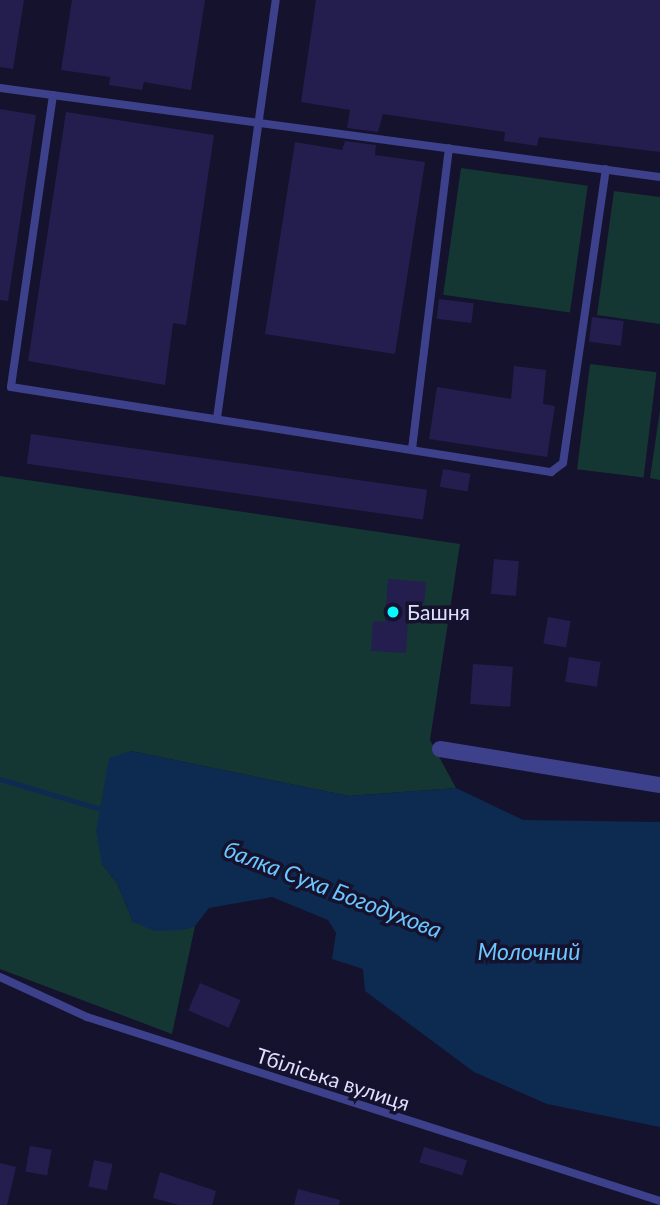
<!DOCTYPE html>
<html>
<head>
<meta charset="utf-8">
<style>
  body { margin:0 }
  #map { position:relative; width:660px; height:1205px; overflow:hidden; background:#14122d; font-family:Lato,sans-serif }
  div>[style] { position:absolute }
  .green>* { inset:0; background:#153733; transform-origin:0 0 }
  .water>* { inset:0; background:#0d2b50 }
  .stream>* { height:5px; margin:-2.5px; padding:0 2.5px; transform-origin:2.5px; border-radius:2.5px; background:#0d2b50 }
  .building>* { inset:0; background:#241e4e; transform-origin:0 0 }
  .service>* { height:8px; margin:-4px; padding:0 4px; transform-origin:4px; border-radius:4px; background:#3d408b }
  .minor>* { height:16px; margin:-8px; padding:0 8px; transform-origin:8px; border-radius:8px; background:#3d408b }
  .dots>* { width:19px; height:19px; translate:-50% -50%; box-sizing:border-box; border:4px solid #14122d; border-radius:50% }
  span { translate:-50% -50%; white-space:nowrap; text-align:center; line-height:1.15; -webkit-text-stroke:7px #14122d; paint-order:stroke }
  .poi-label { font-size:21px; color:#dfdeff }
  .left { translate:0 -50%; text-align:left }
  .street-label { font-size:21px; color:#dfdeff }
  .water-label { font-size:23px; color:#6cc6ff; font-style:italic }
</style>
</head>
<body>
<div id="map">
  <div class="green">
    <div style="left:461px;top:168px;width:128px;height:128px;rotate:8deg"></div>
    <div style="clip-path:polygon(614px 191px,660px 197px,660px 324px,597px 315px)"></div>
    <div style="left:590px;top:364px;width:67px;height:106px;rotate:7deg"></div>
    <div style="clip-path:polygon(660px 410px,660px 480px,650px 478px)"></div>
    <div style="clip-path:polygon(0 476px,460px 544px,430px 740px,456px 788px,349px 796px,131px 751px,102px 864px,117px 883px,133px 922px,182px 930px,195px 926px,172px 1034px,0 969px)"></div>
  </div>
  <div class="water">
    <div style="clip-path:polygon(131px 751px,349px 796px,456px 788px,523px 820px,660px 822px,660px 1127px,547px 1104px,474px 1072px,365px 991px,363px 969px,332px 959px,336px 933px,328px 920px,272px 897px,209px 908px,195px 926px,182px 930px,155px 931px,133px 922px,117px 883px,102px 864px,96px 831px,109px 758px)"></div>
  </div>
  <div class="stream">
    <div style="left:0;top:779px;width:109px;rotate:16.6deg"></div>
  </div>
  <div class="building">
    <div style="clip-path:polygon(0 0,24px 0,13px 69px,0 67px)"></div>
    <div style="clip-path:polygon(72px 0,205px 0,191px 90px,144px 82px,142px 90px,109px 85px,110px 77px,61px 70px)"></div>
    <div style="clip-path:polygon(316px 0,660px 0,660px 152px,539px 137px,537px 146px,504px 141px,505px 132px,383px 114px,378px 132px,347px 128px,350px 110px,301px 102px)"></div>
    <div style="clip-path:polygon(0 109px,36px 115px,8px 301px,0 300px)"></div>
    <div style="clip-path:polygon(66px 112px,214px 135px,186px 325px,173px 323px,165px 385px,28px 361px)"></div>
    <div style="clip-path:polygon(345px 141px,376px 145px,375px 155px,425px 162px,395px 354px,265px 334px,295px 142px,342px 150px)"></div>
    <div style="left:439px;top:299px;width:35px;height:20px;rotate:7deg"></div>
    <div style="left:592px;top:317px;width:32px;height:25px;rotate:7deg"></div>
    <div style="clip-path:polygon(514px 366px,546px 370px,543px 404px,555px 406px,547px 457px,429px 439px,437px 387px,511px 399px)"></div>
    <div style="left:31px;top:434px;width:400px;height:30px;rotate:8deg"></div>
    <div style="left:443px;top:469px;width:28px;height:18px;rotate:10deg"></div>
    <div style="left:494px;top:559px;width:25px;height:35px;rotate:5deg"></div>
    <div style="clip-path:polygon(388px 579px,426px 582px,424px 604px,409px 603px,406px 653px,371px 651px,373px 621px,385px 622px)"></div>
    <div style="left:548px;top:617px;width:23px;height:27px;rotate:10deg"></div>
    <div style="left:569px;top:657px;width:32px;height:25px;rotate:9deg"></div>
    <div style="left:473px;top:664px;width:40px;height:40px;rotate:4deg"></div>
    <div style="left:200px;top:983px;width:44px;height:30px;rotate:23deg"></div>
    <div style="left:30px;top:1146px;width:22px;height:26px;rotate:10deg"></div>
    <div style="left:424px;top:1147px;width:45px;height:16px;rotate:17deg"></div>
    <div style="left:94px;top:1160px;width:19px;height:27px;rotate:12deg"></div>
    <div style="clip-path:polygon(0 1163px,16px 1167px,7px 1205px,0 1205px)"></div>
    <div style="clip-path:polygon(160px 1172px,216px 1191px,212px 1205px,179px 1205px,153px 1198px)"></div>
    <div style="clip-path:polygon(298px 1189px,340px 1200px,339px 1205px,294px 1205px)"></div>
  </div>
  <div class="service">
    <div style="left:0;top:88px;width:666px;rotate:7.68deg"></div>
    <div style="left:53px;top:95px;width:295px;rotate:98.2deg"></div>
    <div style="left:11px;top:387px;width:547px;rotate:8.95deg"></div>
    <div style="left:551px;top:472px;width:15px;rotate:-37deg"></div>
    <div style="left:563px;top:463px;width:297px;rotate:-81.7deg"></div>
    <div style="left:217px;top:418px;width:422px;rotate:-82deg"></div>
    <div style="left:412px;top:449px;width:303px;rotate:-83deg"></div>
    <div style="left:0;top:977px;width:96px;rotate:24.7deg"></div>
    <div style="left:87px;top:1017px;width:602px;rotate:17.8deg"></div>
  </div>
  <div class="minor">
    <div style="left:440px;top:749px;width:223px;rotate:9.3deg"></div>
  </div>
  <div class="dots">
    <div style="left:393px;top:612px;background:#0af9ff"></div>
  </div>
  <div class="poi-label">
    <span class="left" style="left:407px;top:612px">Башня</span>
  </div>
  <div class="street-label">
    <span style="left:333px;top:1079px;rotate:18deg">Тбіліська вулиця</span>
  </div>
  <div class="water-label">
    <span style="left:333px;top:889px;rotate:21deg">балка Суха Богодухова</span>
    <span style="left:529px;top:951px">Молочний</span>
  </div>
</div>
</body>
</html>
